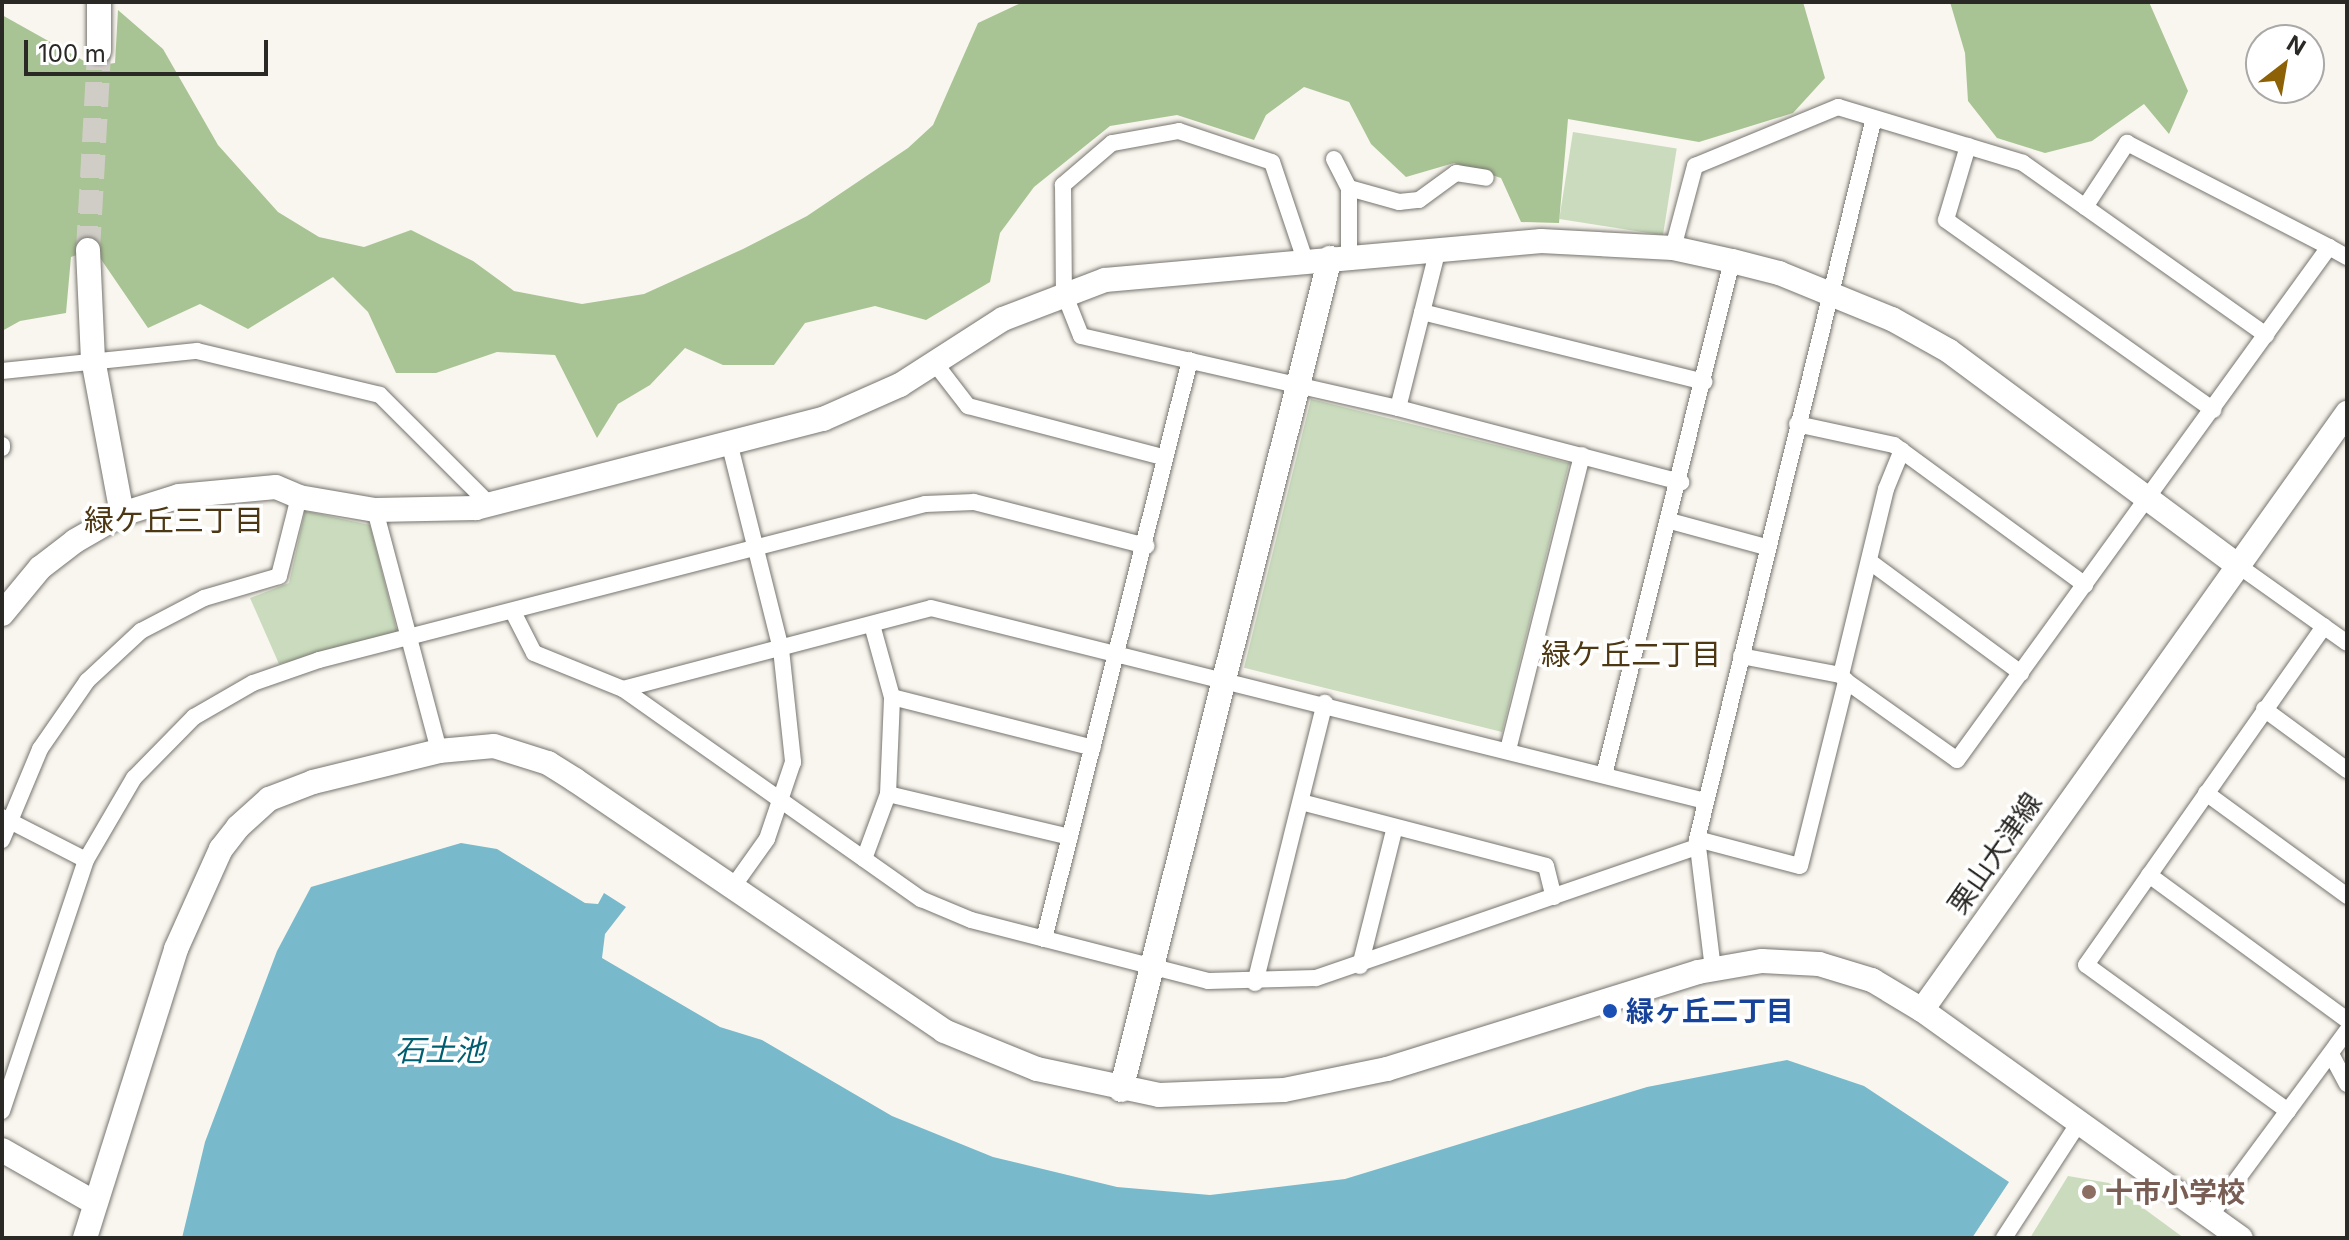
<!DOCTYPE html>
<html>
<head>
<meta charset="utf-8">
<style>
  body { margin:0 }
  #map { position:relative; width:2349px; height:1240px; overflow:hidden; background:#f9f6ef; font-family:Inter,"Noto Sans JP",sans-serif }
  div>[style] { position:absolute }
  .green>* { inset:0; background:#cadcbd; transform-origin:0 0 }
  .forest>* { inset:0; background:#a9c494 }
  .water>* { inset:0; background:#79b9cc }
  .secondary-tunnel>* { height:24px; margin-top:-12px; transform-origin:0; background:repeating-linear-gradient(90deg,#d0cdc7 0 24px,transparent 0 36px) }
  .roads { filter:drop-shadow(0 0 2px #77756f) drop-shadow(0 0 2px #77756f) }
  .street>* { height:16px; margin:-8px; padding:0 8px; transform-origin:8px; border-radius:8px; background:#fff }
  .secondary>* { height:24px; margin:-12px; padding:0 12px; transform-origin:12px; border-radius:12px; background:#fff }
  .dots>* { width:22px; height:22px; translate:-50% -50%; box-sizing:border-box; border:4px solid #fff; border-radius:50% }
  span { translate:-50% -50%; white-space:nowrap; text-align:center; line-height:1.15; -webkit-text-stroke:7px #fff; paint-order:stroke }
  .street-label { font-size:28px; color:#2a2926 }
  .transit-label { font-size:28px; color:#164399; font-weight:700 }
  .left { translate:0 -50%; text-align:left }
  .education-label { font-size:28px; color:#785e54; font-weight:700 }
  .neighbourhood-label { font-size:30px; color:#4d3813 }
  .water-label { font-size:30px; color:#005e71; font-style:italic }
  .frame { position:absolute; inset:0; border:4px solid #2a2926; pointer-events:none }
  .north { position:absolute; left:2245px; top:24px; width:80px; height:80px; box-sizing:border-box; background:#fff; border:2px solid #aaa9a8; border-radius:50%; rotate:31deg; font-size:22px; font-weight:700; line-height:32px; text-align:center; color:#2a2926 }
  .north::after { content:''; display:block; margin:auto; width:28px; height:36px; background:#8d6206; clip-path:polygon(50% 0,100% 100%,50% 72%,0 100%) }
  .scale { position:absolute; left:24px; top:40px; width:244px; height:36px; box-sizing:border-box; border:4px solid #2a2926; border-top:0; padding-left:10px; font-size:24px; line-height:28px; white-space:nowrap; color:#2a2926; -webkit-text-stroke:6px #fff; paint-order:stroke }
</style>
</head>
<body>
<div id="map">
  <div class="green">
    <div style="left:1573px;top:132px;width:105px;height:88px;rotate:9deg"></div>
    <div style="left:1311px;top:399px;width:266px;height:277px;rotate:14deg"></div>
    <div style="clip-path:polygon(305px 511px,370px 525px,398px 635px,279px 664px,250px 598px,289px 583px)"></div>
    <div style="clip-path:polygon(2068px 1176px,2109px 1183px,2184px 1238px,2030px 1238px)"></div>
  </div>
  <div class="forest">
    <div style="clip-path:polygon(1023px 2px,1803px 2px,1825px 78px,1793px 113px,1699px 142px,1568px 119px,1559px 223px,1521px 222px,1501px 178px,1454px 163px,1406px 177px,1371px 144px,1349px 102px,1304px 87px,1266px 115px,1254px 140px,1177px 115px,1110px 126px,1034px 187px,1000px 233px,990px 282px,926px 320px,875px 306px,805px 323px,774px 365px,723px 365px,685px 348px,650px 385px,618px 404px,597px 438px,555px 355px,497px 352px,436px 373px,396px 373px,368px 312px,333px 277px,248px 329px,200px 304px,148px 328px,94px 249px,71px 257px,66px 313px,20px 321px,2px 331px,2px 15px,93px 66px,115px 63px,118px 10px,163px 49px,218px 145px,278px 212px,319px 237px,364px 247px,411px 230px,473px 261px,514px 291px,582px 304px,644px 294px,743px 249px,807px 216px,908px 148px,933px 125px,978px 23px)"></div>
    <div style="clip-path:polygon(1950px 2px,2149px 2px,2188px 91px,2169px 134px,2144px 104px,2092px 141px,2045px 153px,1997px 138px,1968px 101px,1965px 53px)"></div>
  </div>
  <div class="water">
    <div style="clip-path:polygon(461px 843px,497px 849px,585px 903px,598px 904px,604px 893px,626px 907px,605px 934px,602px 958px,720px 1027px,762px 1040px,892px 1116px,993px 1157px,1117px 1187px,1210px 1195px,1345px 1179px,1647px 1087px,1787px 1060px,1864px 1086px,2009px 1182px,1972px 1238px,182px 1238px,205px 1142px,277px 951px,311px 887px)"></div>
  </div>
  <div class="secondary-tunnel">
    <div style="left:88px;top:250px;width:199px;rotate:-86.8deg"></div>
  </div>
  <div class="roads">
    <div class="street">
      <div style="left:1968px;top:146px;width:77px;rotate:106.6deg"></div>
      <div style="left:1946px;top:220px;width:328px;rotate:35.4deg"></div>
      <div style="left:1334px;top:159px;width:33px;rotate:63deg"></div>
      <div style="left:1349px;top:188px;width:68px;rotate:90deg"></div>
      <div style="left:1349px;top:188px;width:52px;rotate:15.6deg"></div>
      <div style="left:1399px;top:202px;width:20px;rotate:-6deg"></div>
      <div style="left:1419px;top:200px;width:46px;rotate:-36.1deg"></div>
      <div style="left:1456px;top:173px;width:30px;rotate:9deg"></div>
      <div style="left:2085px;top:207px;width:77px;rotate:-56.7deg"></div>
      <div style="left:2127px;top:143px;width:227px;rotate:27.2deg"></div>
      <div style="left:1673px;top:248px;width:85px;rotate:-75deg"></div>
      <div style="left:1695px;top:166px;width:155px;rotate:-22.4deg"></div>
      <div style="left:1838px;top:107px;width:193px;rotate:16.8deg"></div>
      <div style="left:2023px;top:163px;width:298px;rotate:35.3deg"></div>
      <div style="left:1305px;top:260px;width:103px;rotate:-108.6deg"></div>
      <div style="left:1272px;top:162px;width:98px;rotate:-161.6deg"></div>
      <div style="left:1179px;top:131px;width:68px;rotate:169.8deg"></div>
      <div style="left:1112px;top:143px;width:65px;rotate:139.4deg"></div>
      <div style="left:1063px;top:185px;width:108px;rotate:89.5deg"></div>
      <div style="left:1064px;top:293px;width:46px;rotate:68.4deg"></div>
      <div style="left:1081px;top:336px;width:325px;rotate:12.8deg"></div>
      <div style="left:1398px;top:408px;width:293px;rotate:14.7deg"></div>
      <div style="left:1422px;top:312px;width:291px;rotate:13.9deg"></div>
      <div style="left:934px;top:362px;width:56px;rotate:52.3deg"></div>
      <div style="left:968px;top:406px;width:202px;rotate:14.7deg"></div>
      <div style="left:2px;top:371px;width:196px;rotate:-5.9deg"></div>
      <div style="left:197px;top:351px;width:188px;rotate:13.5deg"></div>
      <div style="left:380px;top:395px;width:156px;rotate:45deg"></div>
      <div style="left:1398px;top:408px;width:164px;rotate:-75.9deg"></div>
      <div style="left:1797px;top:424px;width:99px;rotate:12.2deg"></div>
      <div style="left:1894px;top:445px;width:237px;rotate:36.2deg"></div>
      <div style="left:2px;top:445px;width:3px;rotate:90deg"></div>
      <div style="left:730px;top:446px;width:209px;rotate:75.9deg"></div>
      <div style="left:781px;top:649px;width:114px;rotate:83.9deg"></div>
      <div style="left:793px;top:762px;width:81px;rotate:108.7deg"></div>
      <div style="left:767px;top:839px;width:60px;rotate:125.5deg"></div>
      <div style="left:375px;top:510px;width:249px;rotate:75.1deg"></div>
      <div style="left:1670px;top:521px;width:99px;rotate:15.2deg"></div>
      <div style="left:1869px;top:561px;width:189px;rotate:36.4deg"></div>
      <div style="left:2236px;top:564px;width:136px;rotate:35.4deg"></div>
      <div style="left:513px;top:612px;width:46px;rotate:62.9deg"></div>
      <div style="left:534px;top:653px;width:96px;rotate:22deg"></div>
      <div style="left:623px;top:689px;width:365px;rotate:35.2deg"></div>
      <div style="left:921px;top:899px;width:54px;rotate:22.8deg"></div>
      <div style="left:971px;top:920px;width:245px;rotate:14.4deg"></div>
      <div style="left:1208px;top:981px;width:108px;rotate:-1.6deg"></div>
      <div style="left:1316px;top:978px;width:403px;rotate:-19deg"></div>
      <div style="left:1741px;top:656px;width:102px;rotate:10.8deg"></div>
      <div style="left:1846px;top:681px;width:8px;rotate:-130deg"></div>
      <div style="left:1841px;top:675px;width:191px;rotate:-76.4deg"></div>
      <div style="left:1886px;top:489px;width:42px;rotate:-67.7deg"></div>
      <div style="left:623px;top:689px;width:318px;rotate:-14.7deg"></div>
      <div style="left:931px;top:608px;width:798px;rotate:14deg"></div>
      <div style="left:892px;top:697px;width:207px;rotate:14.2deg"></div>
      <div style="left:2264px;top:709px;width:103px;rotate:36.3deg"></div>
      <div style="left:1508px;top:750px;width:304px;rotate:-75.9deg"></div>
      <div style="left:1604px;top:775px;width:530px;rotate:-76.02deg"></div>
      <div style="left:2206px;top:793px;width:175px;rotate:36.1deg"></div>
      <div style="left:888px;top:794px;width:187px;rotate:13.3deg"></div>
      <div style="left:1301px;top:802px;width:253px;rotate:14.6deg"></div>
      <div style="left:1546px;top:866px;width:32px;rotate:76deg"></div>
      <div style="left:2px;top:817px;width:94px;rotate:27.1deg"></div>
      <div style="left:1697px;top:839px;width:106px;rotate:14.7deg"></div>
      <div style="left:1800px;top:866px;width:191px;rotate:-76deg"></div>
      <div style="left:1846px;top:681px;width:136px;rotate:35.4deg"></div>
      <div style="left:1957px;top:760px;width:634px;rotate:-54.05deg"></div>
      <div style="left:2329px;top:247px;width:21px;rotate:29deg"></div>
      <div style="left:2px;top:840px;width:99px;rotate:-67.3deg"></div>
      <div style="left:40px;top:749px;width:83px;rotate:-55.3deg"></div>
      <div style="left:87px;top:681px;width:74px;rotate:-42.8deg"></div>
      <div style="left:141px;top:631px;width:71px;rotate:-27.6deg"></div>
      <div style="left:204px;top:598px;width:78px;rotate:-16.3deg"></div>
      <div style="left:279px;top:576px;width:81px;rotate:-75.8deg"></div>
      <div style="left:864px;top:859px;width:69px;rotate:-69.7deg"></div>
      <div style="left:888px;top:794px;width:97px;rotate:-87.6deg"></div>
      <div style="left:892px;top:697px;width:75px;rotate:-105.5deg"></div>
      <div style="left:2149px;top:875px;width:245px;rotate:36.2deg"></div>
      <div style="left:1044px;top:939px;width:597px;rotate:-75.85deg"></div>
      <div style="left:1360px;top:966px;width:143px;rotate:-75.9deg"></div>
      <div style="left:1713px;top:969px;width:131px;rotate:-97deg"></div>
      <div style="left:1697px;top:839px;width:742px;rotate:-76.21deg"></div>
      <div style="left:1255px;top:983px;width:289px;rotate:-76deg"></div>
      <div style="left:2331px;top:1054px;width:34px;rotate:62deg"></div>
      <div style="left:2px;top:1111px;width:265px;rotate:-71.5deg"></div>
      <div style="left:86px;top:860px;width:95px;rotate:-59.7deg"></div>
      <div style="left:134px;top:778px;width:86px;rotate:-45.5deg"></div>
      <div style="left:194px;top:717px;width:68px;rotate:-30deg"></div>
      <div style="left:253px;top:683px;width:70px;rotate:-19.2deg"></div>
      <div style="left:319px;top:660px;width:626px;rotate:-14.44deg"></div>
      <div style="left:925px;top:504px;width:49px;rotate:-2.3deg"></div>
      <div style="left:974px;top:502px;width:178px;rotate:14.3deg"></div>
      <div style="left:2288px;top:1111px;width:249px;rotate:-144.1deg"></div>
      <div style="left:2086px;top:965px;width:414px;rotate:-54.9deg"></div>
      <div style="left:2210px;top:1216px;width:230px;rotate:-53.5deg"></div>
      <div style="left:2004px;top:1238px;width:140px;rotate:-57deg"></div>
    </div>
    <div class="secondary">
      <div style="left:99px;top:2px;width:49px;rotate:90deg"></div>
      <div style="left:88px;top:250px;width:109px;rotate:87.4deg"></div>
      <div style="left:93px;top:359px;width:158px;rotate:79.4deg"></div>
      <div style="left:2px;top:614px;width:60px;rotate:-50.4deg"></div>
      <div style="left:40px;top:568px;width:44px;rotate:-37.6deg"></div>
      <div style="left:75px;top:541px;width:54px;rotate:-29.9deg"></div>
      <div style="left:122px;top:514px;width:60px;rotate:-17.5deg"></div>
      <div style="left:179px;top:496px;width:97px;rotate:-5.3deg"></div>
      <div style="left:276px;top:487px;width:25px;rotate:23deg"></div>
      <div style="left:299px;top:497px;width:77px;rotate:9.7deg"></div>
      <div style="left:375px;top:510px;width:101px;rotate:-1.1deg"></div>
      <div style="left:476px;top:508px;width:358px;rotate:-14.4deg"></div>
      <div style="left:823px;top:419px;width:84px;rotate:-23.8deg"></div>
      <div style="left:900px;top:385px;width:122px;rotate:-32.7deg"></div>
      <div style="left:1003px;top:319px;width:109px;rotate:-20.9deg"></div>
      <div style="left:1105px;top:280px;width:438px;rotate:-5.1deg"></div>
      <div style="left:1541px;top:241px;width:132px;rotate:3deg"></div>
      <div style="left:1673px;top:248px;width:60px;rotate:12.4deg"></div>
      <div style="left:1732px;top:261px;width:49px;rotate:14.3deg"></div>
      <div style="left:1779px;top:273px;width:122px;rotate:22.2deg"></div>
      <div style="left:1892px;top:319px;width:65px;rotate:29.3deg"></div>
      <div style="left:1949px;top:351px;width:357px;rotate:36.6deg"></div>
      <div style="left:1922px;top:1010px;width:733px;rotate:-54.55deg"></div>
      <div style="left:1121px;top:1090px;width:858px;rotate:-75.9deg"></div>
      <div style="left:2px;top:1150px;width:107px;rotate:29.7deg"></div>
      <div style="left:85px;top:1238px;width:303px;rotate:-72.5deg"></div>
      <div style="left:176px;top:949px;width:110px;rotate:-65.8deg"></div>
      <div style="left:221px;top:849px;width:28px;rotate:-52deg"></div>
      <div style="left:238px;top:827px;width:42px;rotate:-42.1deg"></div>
      <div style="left:269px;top:799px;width:47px;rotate:-21.1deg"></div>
      <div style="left:313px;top:782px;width:130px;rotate:-13.8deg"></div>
      <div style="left:439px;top:751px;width:55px;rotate:-5.2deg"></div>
      <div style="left:494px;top:746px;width:57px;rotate:17.5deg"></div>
      <div style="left:548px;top:763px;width:32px;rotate:32deg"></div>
      <div style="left:575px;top:780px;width:446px;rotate:34.2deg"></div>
      <div style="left:944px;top:1031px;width:100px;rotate:22.2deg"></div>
      <div style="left:1037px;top:1069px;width:125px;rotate:12deg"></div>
      <div style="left:1159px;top:1095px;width:125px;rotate:-2.3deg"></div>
      <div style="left:1284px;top:1090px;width:105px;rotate:-11.5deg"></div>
      <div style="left:1387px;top:1069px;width:326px;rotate:-17.3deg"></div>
      <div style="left:1698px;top:972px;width:65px;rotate:-9.8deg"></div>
      <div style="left:1762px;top:961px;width:57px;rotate:3deg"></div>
      <div style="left:1819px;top:964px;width:55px;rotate:16.8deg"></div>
      <div style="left:1872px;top:980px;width:58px;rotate:31deg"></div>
      <div style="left:1922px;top:1010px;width:392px;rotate:35.6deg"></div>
    </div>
  </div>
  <div class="dots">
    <div style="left:1610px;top:1011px;background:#1a4fb4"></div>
    <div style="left:2089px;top:1192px;background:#8d6e63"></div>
  </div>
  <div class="street-label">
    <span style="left:1995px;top:853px;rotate:-55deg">栗山大津線</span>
  </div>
  <div class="transit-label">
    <span class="left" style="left:1626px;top:1011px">緑ヶ丘二丁目</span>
  </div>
  <div class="education-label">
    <span class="left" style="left:2105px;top:1192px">十市小学校</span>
  </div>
  <div class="neighbourhood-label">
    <span style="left:174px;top:520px">緑ケ丘三丁目</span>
    <span style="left:1631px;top:654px">緑ケ丘二丁目</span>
  </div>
  <div class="water-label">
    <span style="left:440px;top:1050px">石土池</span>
  </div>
  <div class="frame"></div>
  <div class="north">N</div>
  <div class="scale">100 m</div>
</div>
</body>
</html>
